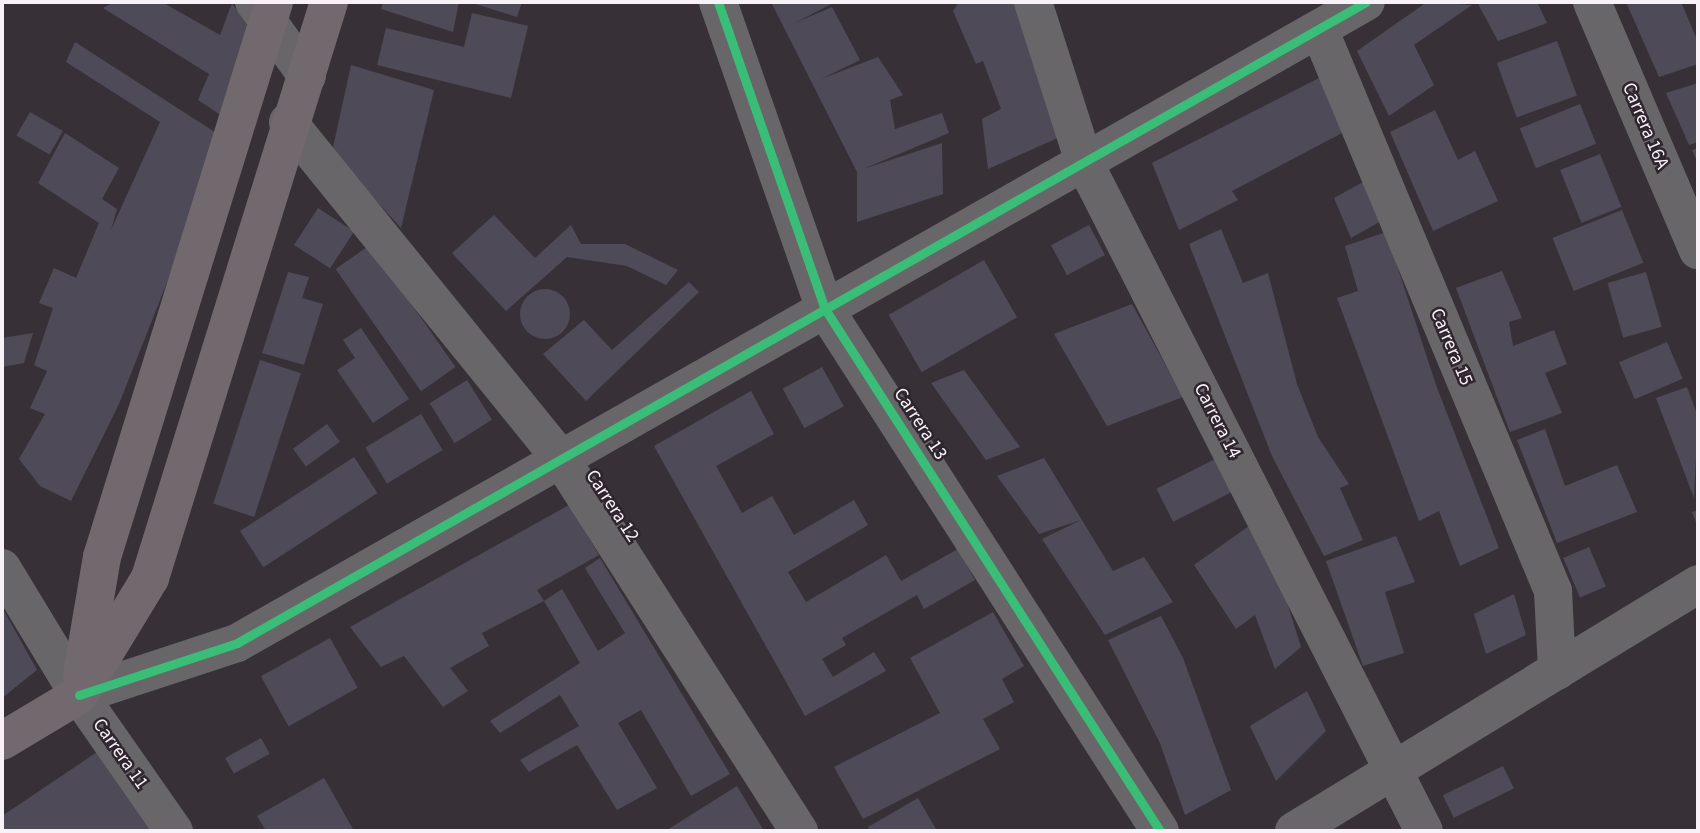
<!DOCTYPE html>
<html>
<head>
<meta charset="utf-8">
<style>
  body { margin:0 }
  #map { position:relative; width:1700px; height:833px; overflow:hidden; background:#373137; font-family:"Source Sans 3",sans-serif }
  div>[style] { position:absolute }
  .building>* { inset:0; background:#4f4a58; transform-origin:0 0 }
  .round { border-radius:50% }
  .minor>* { height:38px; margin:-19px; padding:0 19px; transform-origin:19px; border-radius:19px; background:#696669 }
  .major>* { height:38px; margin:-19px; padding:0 19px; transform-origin:19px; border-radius:19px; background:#72696e }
  .cycleway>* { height:9px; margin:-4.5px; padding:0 4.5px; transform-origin:4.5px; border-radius:4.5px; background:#3abd76 }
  span { translate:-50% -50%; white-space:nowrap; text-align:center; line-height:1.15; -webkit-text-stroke:5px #2e252f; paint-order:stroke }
  .street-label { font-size:19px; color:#f8f2f8 }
  .frame { position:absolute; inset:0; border:4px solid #f8f2f8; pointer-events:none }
</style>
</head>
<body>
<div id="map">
  <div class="building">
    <div style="clip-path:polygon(114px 2px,162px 2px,220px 35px,232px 3px,256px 39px,231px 122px,198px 100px,209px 74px,103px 8px)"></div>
    <div style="clip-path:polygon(383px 2px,459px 2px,453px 32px,381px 9px)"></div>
    <div style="clip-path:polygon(469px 2px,522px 2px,517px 17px)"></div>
    <div style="clip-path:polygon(771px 2px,835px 2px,795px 23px,832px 7px,860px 60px,821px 79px,878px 57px,903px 95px,890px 100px,895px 129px,942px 113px,949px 133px,863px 169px,942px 143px,943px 194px,857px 222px,857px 172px)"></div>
    <div style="clip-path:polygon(959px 2px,1020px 2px,1060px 137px,988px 169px,982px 119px,1001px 109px,983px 61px,976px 64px,953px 11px)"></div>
    <div style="clip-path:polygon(1427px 2px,1472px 5px,1414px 45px,1434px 85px,1389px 116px,1357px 51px)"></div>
    <div style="clip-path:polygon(1477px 2px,1537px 2px,1547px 23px,1498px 41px)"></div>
    <div style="clip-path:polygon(1626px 2px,1681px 2px,1698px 42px,1698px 64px,1659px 77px)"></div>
    <div style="clip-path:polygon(472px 13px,528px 26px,511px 98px,377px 65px,386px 28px,464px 47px)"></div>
    <div style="left:1557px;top:41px;width:58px;height:64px;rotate:70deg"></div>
    <div style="clip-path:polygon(75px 42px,224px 138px,119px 404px,71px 501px,40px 486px,19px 459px,45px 414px,30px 408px,47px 371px,34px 365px,53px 308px,39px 303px,54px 268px,76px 278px,99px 223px,38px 183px,65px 133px,119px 168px,102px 199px,117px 209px,111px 230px,160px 122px,66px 62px)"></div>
    <div style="clip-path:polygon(351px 65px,434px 90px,401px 228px,332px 152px)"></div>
    <div style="clip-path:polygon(1321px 77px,1344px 132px,1232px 191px,1238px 200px,1179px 230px,1152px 163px)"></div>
    <div style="clip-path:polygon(1698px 83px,1698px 142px,1689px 145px,1666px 93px)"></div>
    <div style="left:1580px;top:104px;width:43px;height:65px;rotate:68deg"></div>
    <div style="clip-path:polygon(1435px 110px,1458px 160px,1475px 151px,1498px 201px,1433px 231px,1390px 132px)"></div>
    <div style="left:30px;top:112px;width:38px;height:27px;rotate:30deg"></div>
    <div style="clip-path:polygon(1698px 148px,1698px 164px,1692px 150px)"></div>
    <div style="left:1600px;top:154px;width:57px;height:43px;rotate:68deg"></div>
    <div style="clip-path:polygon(1365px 181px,1383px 220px,1351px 238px,1334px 198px)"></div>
    <div style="left:318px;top:208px;width:43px;height:44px;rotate:33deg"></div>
    <div style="left:1622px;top:210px;width:57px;height:75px;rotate:68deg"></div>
    <div style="clip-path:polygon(494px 215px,535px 258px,571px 225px,581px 244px,625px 244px,678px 270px,666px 285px,627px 266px,567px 257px,506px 311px,452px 253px)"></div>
    <div style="left:1089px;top:225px;width:34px;height:43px;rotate:62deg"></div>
    <div style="clip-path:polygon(1221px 229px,1243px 283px,1268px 273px,1297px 384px,1318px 437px,1349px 484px,1340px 488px,1363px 540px,1324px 556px,1272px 456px,1189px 244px)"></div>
    <div style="clip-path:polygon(1386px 232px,1436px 385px,1499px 548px,1460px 566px,1439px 511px,1419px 521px,1337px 298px,1358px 291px,1345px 246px)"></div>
    <div style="left:370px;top:245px;width:149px;height:42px;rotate:55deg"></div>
    <div style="left:984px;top:260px;width:66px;height:110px;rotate:60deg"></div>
    <div style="clip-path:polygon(1502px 271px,1522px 318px,1509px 322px,1513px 346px,1554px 330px,1567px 364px,1545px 373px,1562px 413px,1510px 432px,1456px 288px)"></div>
    <div style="clip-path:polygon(288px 272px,309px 277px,302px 298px,323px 304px,304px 365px,262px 353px)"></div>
    <div style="left:1646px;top:272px;width:57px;height:40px;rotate:74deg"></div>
    <div style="clip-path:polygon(689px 282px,699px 292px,586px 401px,543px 354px,584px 320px,612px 350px)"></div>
    <div class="round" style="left:520px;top:289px;width:50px;height:50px"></div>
    <div style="clip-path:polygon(1132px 304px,1183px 397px,1107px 426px,1054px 334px)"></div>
    <div style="clip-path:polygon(361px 328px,409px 399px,373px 423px,337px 370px,355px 358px,343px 340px)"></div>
    <div style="clip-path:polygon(33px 333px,24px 363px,2px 367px,2px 338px)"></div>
    <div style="left:1667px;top:342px;width:40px;height:52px;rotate:67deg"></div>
    <div style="left:260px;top:360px;width:43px;height:151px;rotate:18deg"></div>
    <div style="left:822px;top:367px;width:45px;height:45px;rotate:61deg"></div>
    <div style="clip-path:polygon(964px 370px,1020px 447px,986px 460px,931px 383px)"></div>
    <div style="left:467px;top:380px;width:47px;height:44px;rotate:58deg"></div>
    <div style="clip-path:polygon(1687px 387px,1698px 417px,1694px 498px,1656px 398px)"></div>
    <div style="clip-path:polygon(751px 391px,774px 434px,716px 466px,742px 513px,772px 496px,794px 535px,854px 500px,868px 525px,788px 572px,806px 602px,886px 555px,901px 581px,958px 549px,975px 580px,924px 609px,917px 595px,842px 638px,846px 645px,822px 659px,833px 677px,874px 652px,886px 671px,805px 716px,654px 446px)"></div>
    <div style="left:421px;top:414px;width:42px;height:65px;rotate:59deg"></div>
    <div style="left:327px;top:424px;width:22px;height:42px;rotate:54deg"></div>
    <div style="clip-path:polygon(1545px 429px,1565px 486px,1617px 465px,1637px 512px,1557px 543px,1517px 440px)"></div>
    <div style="left:354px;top:457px;width:43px;height:136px;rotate:57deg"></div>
    <div style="clip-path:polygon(1044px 458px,1113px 571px,1144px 557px,1173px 602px,1105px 635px,1042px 539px,1081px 520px,1039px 534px,997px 476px)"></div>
    <div style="left:1217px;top:458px;width:37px;height:68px;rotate:63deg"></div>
    <div style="clip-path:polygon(569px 505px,599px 555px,537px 590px,544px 601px,482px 633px,489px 646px,450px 668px,468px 691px,443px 707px,404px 656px,381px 667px,350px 627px)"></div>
    <div style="clip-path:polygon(1698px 510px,1698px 527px,1692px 512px)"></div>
    <div style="clip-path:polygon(1249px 526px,1284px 593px,1301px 647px,1275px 669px,1255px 615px,1236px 629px,1194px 565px)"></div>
    <div style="clip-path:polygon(1396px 536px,1415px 582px,1385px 592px,1404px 653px,1363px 666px,1326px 561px)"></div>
    <div style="left:1589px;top:547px;width:43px;height:28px;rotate:67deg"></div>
    <div style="clip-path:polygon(600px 558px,730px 774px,691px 796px,641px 710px,618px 723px,657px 788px,617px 810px,577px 745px,529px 772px,520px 760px,579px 726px,560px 695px,500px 733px,490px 721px,580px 663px,544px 601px,562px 589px,598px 651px,625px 633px,585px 568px)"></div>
    <div style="clip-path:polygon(1514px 594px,1526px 635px,1486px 654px,1474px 614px)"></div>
    <div style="clip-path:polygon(2px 607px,37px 670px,2px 698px)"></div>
    <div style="clip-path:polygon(993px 612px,1024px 666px,1002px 679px,1014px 702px,983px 719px,1000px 749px,863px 819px,834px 767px,940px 713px,910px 658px)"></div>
    <div style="clip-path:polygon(1161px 616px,1183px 658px,1231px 790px,1185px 815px,1160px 743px,1108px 640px)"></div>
    <div style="left:330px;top:638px;width:57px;height:79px;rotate:61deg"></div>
    <div style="clip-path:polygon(1307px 691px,1326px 731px,1276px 781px,1250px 726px)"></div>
    <div style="left:261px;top:738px;width:18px;height:41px;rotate:61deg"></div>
    <div style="clip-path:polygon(109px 744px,161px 831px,2px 831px,2px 816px)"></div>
    <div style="left:1503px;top:766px;width:25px;height:67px;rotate:64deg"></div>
    <div style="clip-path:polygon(324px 778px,354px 831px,266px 831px,257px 816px)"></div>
    <div style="clip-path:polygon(737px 786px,764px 831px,668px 831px,667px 830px)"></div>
    <div style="clip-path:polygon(918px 798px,937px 831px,870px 831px,868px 827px)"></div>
  </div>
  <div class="minor">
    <div style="left:254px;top:2px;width:91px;rotate:54.4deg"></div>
    <div style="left:718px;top:2px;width:325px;rotate:70.8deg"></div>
    <div style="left:825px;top:309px;width:620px;rotate:57.31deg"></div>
    <div style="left:1033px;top:2px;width:168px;rotate:72.3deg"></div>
    <div style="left:1084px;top:162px;width:750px;rotate:63.06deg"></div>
    <div style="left:1592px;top:2px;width:270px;rotate:66.9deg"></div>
    <div style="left:1319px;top:29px;width:609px;rotate:67.39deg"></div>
    <div style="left:1553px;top:591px;width:80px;rotate:87.1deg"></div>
    <div style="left:288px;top:122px;width:434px;rotate:51deg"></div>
    <div style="left:561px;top:459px;width:442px;rotate:57.4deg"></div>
    <div style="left:2px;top:568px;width:149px;rotate:58.8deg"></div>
    <div style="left:79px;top:695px;width:166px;rotate:55.1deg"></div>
    <div style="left:79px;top:695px;width:166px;rotate:-18.2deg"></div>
    <div style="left:237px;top:643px;width:1298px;rotate:-29.59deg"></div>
    <div style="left:1294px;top:831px;width:474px;rotate:-31.4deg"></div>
  </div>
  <div class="major">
    <div style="left:82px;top:675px;width:120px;rotate:-80.4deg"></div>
    <div style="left:102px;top:557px;width:581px;rotate:-72.78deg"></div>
    <div style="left:2px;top:741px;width:90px;rotate:-30.9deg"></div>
    <div style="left:79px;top:695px;width:137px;rotate:-58.7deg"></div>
    <div style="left:150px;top:578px;width:603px;rotate:-72.74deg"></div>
  </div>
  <div class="cycleway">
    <div style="left:718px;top:2px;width:325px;rotate:70.8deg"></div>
    <div style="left:825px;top:309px;width:620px;rotate:57.31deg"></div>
    <div style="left:79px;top:695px;width:166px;rotate:-18.2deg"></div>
    <div style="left:237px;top:643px;width:1298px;rotate:-29.59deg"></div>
  </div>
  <div class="street-label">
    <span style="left:1645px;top:126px;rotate:67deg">Carrera 16A</span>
    <span style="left:1451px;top:347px;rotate:67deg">Carrera 15</span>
    <span style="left:1217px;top:421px;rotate:63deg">Carrera 14</span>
    <span style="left:920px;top:424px;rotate:57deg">Carrera 13</span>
    <span style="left:612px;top:506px;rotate:57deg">Carrera 12</span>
    <span style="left:120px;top:754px;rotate:55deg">Carrera 11</span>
  </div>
  <div class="frame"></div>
</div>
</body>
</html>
